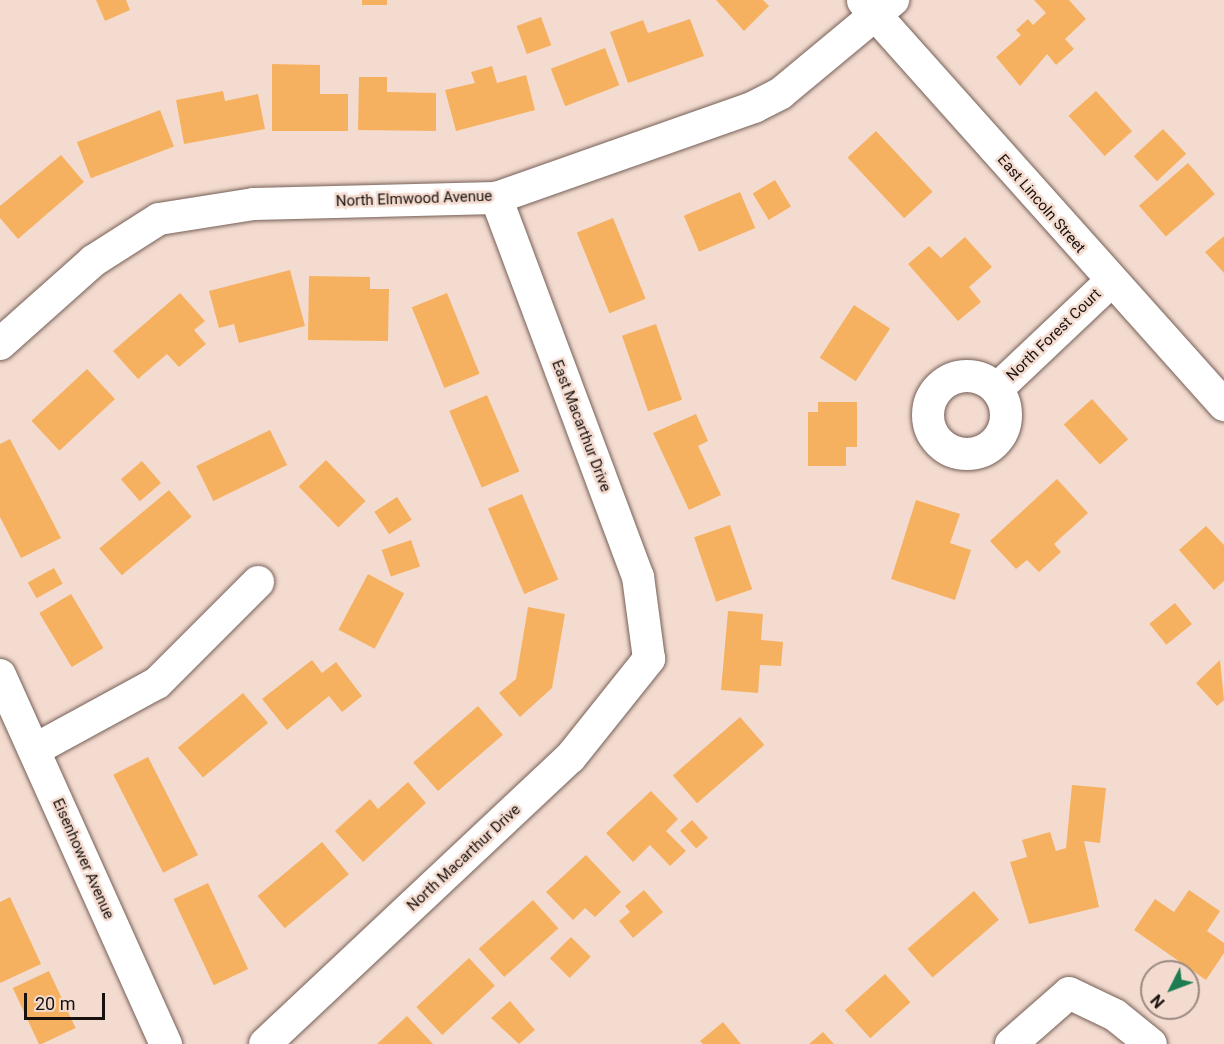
<!DOCTYPE html>
<html>
<head>
<meta charset="utf-8">
<style>
  body { margin:0 }
  #map { position:relative; width:1224px; height:1044px; overflow:hidden; background:#f4dbd0; font-family:Roboto,sans-serif }
  div>[style] { position:absolute }
  .building>* { inset:0; background:#f6b160; transform-origin:0 0 }
  .roads { filter:drop-shadow(0 0 2px #756057) drop-shadow(0 0 2px #756057) }
  .minor>* { height:32px; margin:-16px; padding:0 16px; transform-origin:16px; border-radius:16px; background:#fff }
  .minor>.ring { margin:-16px; padding:0; box-sizing:content-box; background:none; border:32px solid #fff; border-radius:50% }
  span { translate:-50% -50%; white-space:nowrap; text-align:center; line-height:1.15; -webkit-text-stroke:5px #f4dbd0; paint-order:stroke }
  .street-label { font-size:15px; color:#19110d }
  .north { position:absolute; left:1140px; top:960px; width:60px; height:60px; box-sizing:border-box; background:#f4dbd0; border:2px solid #9c8a82; border-radius:50%; rotate:228deg; font-size:16px; font-weight:700; line-height:24px; text-align:center; color:#19110d }
  .north::after { content:''; display:block; margin:auto; width:21px; height:27px; background:#1e7c53; clip-path:polygon(50% 0,100% 100%,50% 72%,0 100%) }
  .scale { position:absolute; left:24px; top:993px; width:81px; height:27px; box-sizing:border-box; border:3px solid #19110d; border-top:0; padding-left:8px; font-size:18px; line-height:21px; white-space:nowrap; color:#19110d; -webkit-text-stroke:4px #f4dbd0; paint-order:stroke }
</style>
</head>
<body>
<div id="map">
  <div class="building">
    <div style="clip-path:polygon(96px 0,126px 0,130px 10px,105px 21px)"></div>
    <div style="left:362px;top:0;width:25px;height:5px"></div>
    <div style="clip-path:polygon(716px 0,763px 0,769px 6px,744px 31px)"></div>
    <div style="clip-path:polygon(1034px 0,1069px 0,1086px 19px,1065px 39px,1074px 49px,1056px 65px,1047px 54px,1020px 86px,996px 57px,1021px 35px,1016px 30px,1028px 19px,1033px 25px,1046px 13px)"></div>
    <div style="left:541px;top:17px;width:30px;height:26px;rotate:70deg"></div>
    <div style="clip-path:polygon(690px 19px,704px 56px,628px 83px,610px 32px,643px 20px,648px 33px)"></div>
    <div style="left:605px;top:48px;width:40px;height:58px;rotate:69deg"></div>
    <div style="clip-path:polygon(272px 64px,320px 65px,320px 94px,348px 94px,348px 131px,272px 131px)"></div>
    <div style="clip-path:polygon(492px 66px,497px 83px,526px 75px,535px 110px,456px 131px,445px 90px,475px 83px,471px 72px)"></div>
    <div style="clip-path:polygon(359px 77px,387px 77px,387px 92px,436px 93px,436px 131px,358px 130px)"></div>
    <div style="clip-path:polygon(223px 91px,225px 101px,258px 94px,265px 129px,184px 144px,176px 100px)"></div>
    <div style="left:1096px;top:91px;width:54px;height:37px;rotate:48deg"></div>
    <div style="left:160px;top:110px;width:39px;height:89px;rotate:69deg"></div>
    <div style="left:1163px;top:129px;width:34px;height:40px;rotate:47deg"></div>
    <div style="left:876px;top:131px;width:83px;height:39px;rotate:47deg"></div>
    <div style="clip-path:polygon(61px 155px,84px 182px,18px 239px,0 218px,0 206px)"></div>
    <div style="left:1188px;top:163px;width:41px;height:65px;rotate:49deg"></div>
    <div style="left:775px;top:180px;width:31px;height:26px;rotate:59deg"></div>
    <div style="left:740px;top:192px;width:39px;height:61px;rotate:67deg"></div>
    <div style="left:613px;top:218px;width:87px;height:39px;rotate:68deg"></div>
    <div style="clip-path:polygon(1224px 236px,1224px 273px,1205px 252px)"></div>
    <div style="clip-path:polygon(965px 237px,992px 267px,969px 287px,981px 302px,958px 321px,908px 264px,929px 246px,941px 258px)"></div>
    <div style="clip-path:polygon(290px 270px,305px 326px,239px 343px,234px 324px,219px 328px,209px 291px)"></div>
    <div style="clip-path:polygon(309px 276px,370px 277px,370px 289px,389px 289px,388px 341px,308px 340px)"></div>
    <div style="clip-path:polygon(180px 293px,205px 321px,194px 330px,206px 344px,179px 367px,167px 354px,138px 379px,113px 351px)"></div>
    <div style="left:447px;top:293px;width:87px;height:38px;rotate:68deg"></div>
    <div style="left:854px;top:305px;width:43px;height:63px;rotate:33deg"></div>
    <div style="left:656px;top:324px;width:80px;height:36px;rotate:71deg"></div>
    <div style="left:87px;top:369px;width:41px;height:76px;rotate:47deg"></div>
    <div style="left:487px;top:395px;width:83px;height:41px;rotate:67deg"></div>
    <div style="left:1092px;top:399px;width:54px;height:38px;rotate:48deg"></div>
    <div style="clip-path:polygon(818px 402px,857px 402px,857px 447px,846px 447px,846px 466px,808px 466px,808px 412px,818px 412px)"></div>
    <div style="clip-path:polygon(696px 414px,708px 441px,698px 446px,721px 495px,689px 510px,653px 433px)"></div>
    <div style="left:270px;top:430px;width:39px;height:82px;rotate:64deg"></div>
    <div style="clip-path:polygon(10px 439px,61px 538px,21px 558px,0 517px,0 444px)"></div>
    <div style="left:326px;top:460px;width:57px;height:38px;rotate:46deg"></div>
    <div style="left:142px;top:461px;width:29px;height:28px;rotate:49deg"></div>
    <div style="clip-path:polygon(1057px 479px,1088px 513px,1054px 544px,1061px 552px,1039px 572px,1027px 560px,1016px 569px,990px 541px)"></div>
    <div style="left:169px;top:490px;width:35px;height:91px;rotate:50deg"></div>
    <div style="left:522px;top:494px;width:93px;height:37px;rotate:67deg"></div>
    <div style="left:397px;top:497px;width:27px;height:27px;rotate:57deg"></div>
    <div style="clip-path:polygon(916px 500px,960px 514px,950px 543px,971px 550px,955px 600px,891px 579px)"></div>
    <div style="left:730px;top:525px;width:68px;height:38px;rotate:71deg"></div>
    <div style="clip-path:polygon(1206px 526px,1224px 545px,1224px 581px,1214px 590px,1179px 550px)"></div>
    <div style="left:411px;top:540px;width:28px;height:31px;rotate:71deg"></div>
    <div style="left:54px;top:568px;width:18px;height:30px;rotate:61deg"></div>
    <div style="left:368px;top:574px;width:41px;height:63px;rotate:28deg"></div>
    <div style="left:71px;top:594px;width:63px;height:37px;rotate:59deg"></div>
    <div style="left:1175px;top:603px;width:27px;height:33px;rotate:51deg"></div>
    <div style="clip-path:polygon(528px 607px,565px 614px,552px 688px,520px 717px,499px 693px,516px 679px)"></div>
    <div style="clip-path:polygon(728px 611px,763px 614px,761px 640px,783px 642px,781px 666px,760px 665px,758px 693px,721px 690px)"></div>
    <div style="clip-path:polygon(312px 660px,322px 673px,336px 662px,362px 696px,342px 712px,329px 696px,287px 730px,262px 699px)"></div>
    <div style="clip-path:polygon(1220px 660px,1224px 700px,1217px 706px,1196px 683px)"></div>
    <div style="left:243px;top:693px;width:39px;height:85px;rotate:50deg"></div>
    <div style="left:478px;top:706px;width:38px;height:86px;rotate:49deg"></div>
    <div style="left:740px;top:717px;width:37px;height:89px;rotate:49deg"></div>
    <div style="left:148px;top:757px;width:110px;height:39px;rotate:63deg"></div>
    <div style="clip-path:polygon(408px 782px,426px 803px,363px 862px,335px 831px,370px 799px,378px 809px)"></div>
    <div style="clip-path:polygon(1072px 785px,1106px 788px,1100px 843px,1084px 841px,1099px 907px,1029px 924px,1010px 862px,1027px 857px,1022px 840px,1050px 832px,1056px 851px,1066px 848px)"></div>
    <div style="clip-path:polygon(651px 791px,678px 819px,666px 831px,686px 851px,670px 866px,650px 845px,633px 862px,606px 833px)"></div>
    <div style="left:692px;top:820px;width:24px;height:16px;rotate:48deg"></div>
    <div style="left:322px;top:842px;width:42px;height:84px;rotate:50deg"></div>
    <div style="clip-path:polygon(586px 855px,621px 892px,595px 917px,585px 908px,573px 920px,546px 892px)"></div>
    <div style="left:208px;top:883px;width:95px;height:38px;rotate:65deg"></div>
    <div style="clip-path:polygon(644px 890px,663px 912px,633px 938px,619px 921px,630px 912px,625px 906px)"></div>
    <div style="clip-path:polygon(1189px 890px,1220px 911px,1207px 931px,1224px 943px,1224px 953px,1206px 980px,1134px 930px,1155px 899px,1174px 912px)"></div>
    <div style="left:974px;top:891px;width:38px;height:88px;rotate:49deg"></div>
    <div style="clip-path:polygon(10px 897px,41px 964px,0 983px,0 902px)"></div>
    <div style="left:533px;top:900px;width:38px;height:73px;rotate:48deg"></div>
    <div style="left:571px;top:937px;width:28px;height:30px;rotate:45deg"></div>
    <div style="left:469px;top:958px;width:38px;height:72px;rotate:47deg"></div>
    <div style="left:49px;top:971px;width:63px;height:40px;rotate:65deg"></div>
    <div style="left:885px;top:974px;width:38px;height:54px;rotate:48deg"></div>
    <div style="clip-path:polygon(510px 1001px,535px 1030px,519px 1044px,491px 1018px)"></div>
    <div style="clip-path:polygon(407px 1016px,433px 1044px,377px 1044px)"></div>
    <div style="clip-path:polygon(723px 1022px,741px 1044px,703px 1044px,700px 1041px)"></div>
    <div style="clip-path:polygon(823px 1032px,834px 1044px,809px 1044px)"></div>
  </div>
  <div class="roads">
    <div class="minor">
      <div style="left:863px;top:1px;width:542px;rotate:48.22deg"></div>
      <div style="left:0;top:344px;width:125px;rotate:-41.7deg"></div>
      <div style="left:93px;top:261px;width:78px;rotate:-32.5deg"></div>
      <div style="left:159px;top:219px;width:96px;rotate:-9deg"></div>
      <div style="left:254px;top:204px;width:242px;rotate:-1.4deg"></div>
      <div style="left:496px;top:198px;width:274px;rotate:-19.4deg"></div>
      <div style="left:754px;top:107px;width:30px;rotate:-27deg"></div>
      <div style="left:781px;top:93px;width:146px;rotate:-39.7deg"></div>
      <div class="ring" style="left:928px;top:376px;width:46px;height:46px"></div>
      <div style="left:997px;top:389px;width:156px;rotate:-43.4deg"></div>
      <div style="left:0;top:675px;width:405px;rotate:65.8deg"></div>
      <div style="left:34px;top:750px;width:140px;rotate:-28.6deg"></div>
      <div style="left:157px;top:683px;width:143px;rotate:-45deg"></div>
      <div style="left:265px;top:1044px;width:418px;rotate:-43.2deg"></div>
      <div style="left:570px;top:758px;width:127px;rotate:-51.4deg"></div>
      <div style="left:649px;top:659px;width:83px;rotate:-97.6deg"></div>
      <div style="left:638px;top:577px;width:405px;rotate:-110.5deg"></div>
      <div style="left:1011px;top:1044px;width:77px;rotate:-41.3deg"></div>
      <div style="left:1069px;top:993px;width:51px;rotate:25.6deg"></div>
      <div style="left:1115px;top:1015px;width:46px;rotate:38.9deg"></div>
    </div>
  </div>
  <div class="street-label">
    <span style="left:414px;top:199px;rotate:-2deg">North Elmwood Avenue</span>
    <span style="left:1041px;top:204px;rotate:49deg">East Lincoln Street</span>
    <span style="left:1054px;top:335px;rotate:-44deg">North Forest Court</span>
    <span style="left:581px;top:426px;rotate:69deg">East Macarthur Drive</span>
    <span style="left:464px;top:858px;rotate:-43deg">North Macarthur Drive</span>
    <span style="left:83px;top:859px;rotate:66deg">Eisenhower Avenue</span>
  </div>
  <div class="north">N</div>
  <div class="scale">20 m</div>
</div>
</body>
</html>
